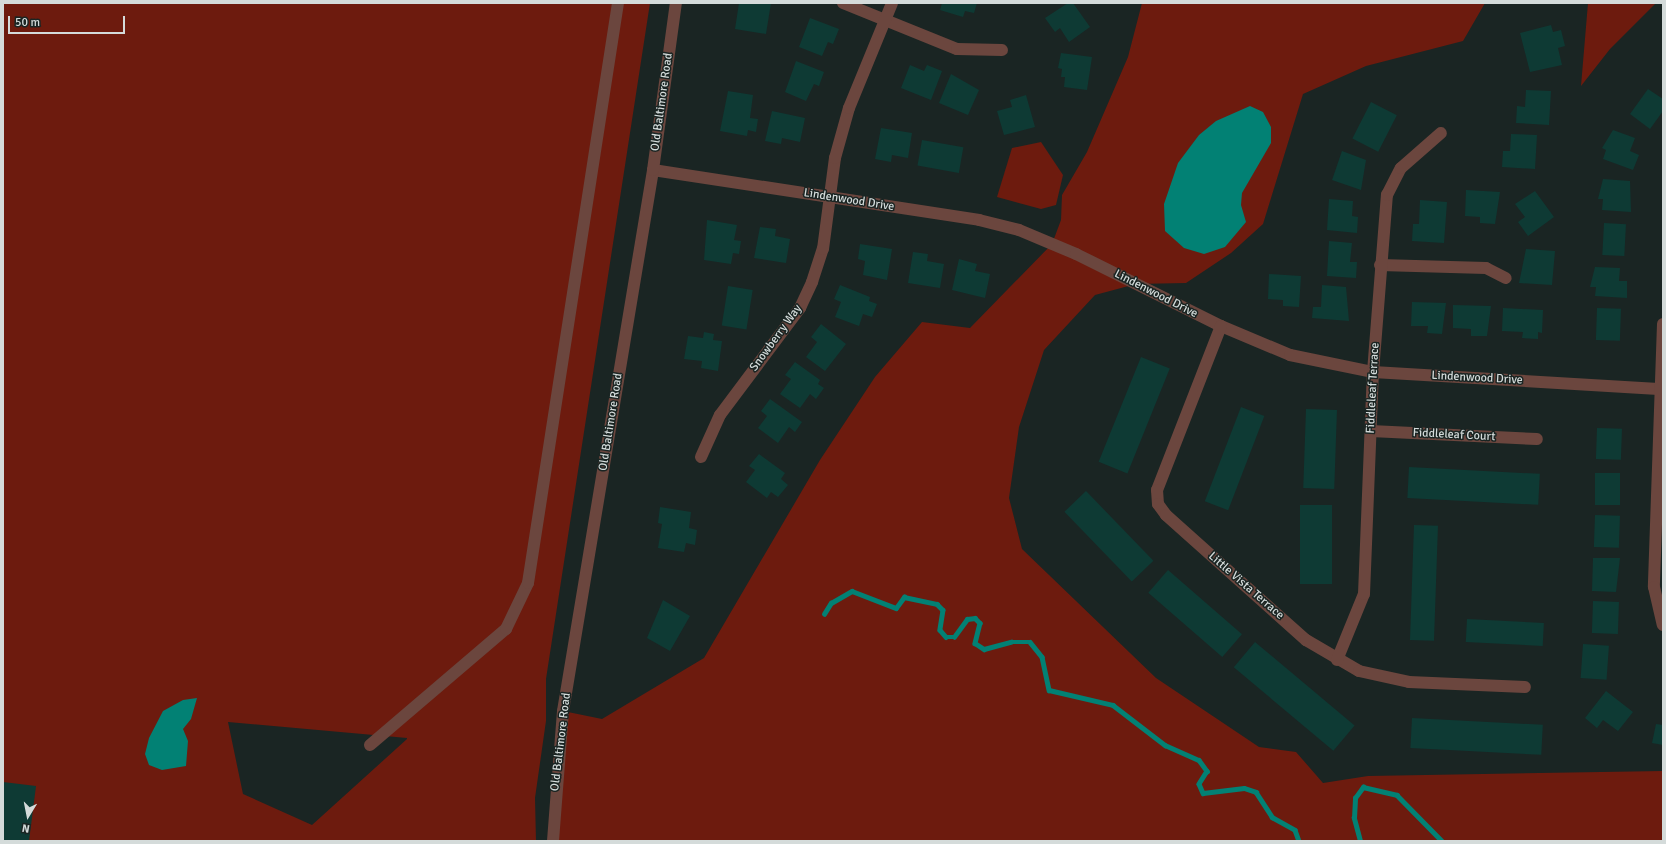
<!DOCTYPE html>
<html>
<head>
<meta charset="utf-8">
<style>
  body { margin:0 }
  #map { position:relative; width:1666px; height:844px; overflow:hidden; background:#1a2523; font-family:Signika,sans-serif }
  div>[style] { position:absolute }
  .green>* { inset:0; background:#6d1b0e }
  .water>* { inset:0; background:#028174 }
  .stream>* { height:4.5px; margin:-2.25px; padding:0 2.25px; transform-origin:2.25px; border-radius:2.25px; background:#028174 }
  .building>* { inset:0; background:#0e3a34; transform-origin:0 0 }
  .minor>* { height:12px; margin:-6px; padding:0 6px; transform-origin:6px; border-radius:6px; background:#6b463e }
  span { translate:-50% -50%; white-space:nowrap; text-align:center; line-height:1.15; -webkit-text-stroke:3px #1a2523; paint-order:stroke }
  .street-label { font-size:12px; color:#d4dbda }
  .frame { position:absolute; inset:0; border:4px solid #d4dbda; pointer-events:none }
  .north { position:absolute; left:8px; top:796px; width:40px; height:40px; -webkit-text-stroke:3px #1a2523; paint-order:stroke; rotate:190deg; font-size:11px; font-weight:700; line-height:16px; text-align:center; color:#d4dbda }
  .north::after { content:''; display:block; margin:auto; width:14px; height:18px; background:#d4dbda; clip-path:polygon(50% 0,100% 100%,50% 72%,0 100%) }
  .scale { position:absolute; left:8px; top:16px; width:117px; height:18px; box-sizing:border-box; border:2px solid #d4dbda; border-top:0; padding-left:5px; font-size:12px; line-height:14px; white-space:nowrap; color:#d4dbda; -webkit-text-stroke:3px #1a2523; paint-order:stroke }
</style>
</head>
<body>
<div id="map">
  <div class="green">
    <div style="clip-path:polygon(evenodd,3px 3px,650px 3px,546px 679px,546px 721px,535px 798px,536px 841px,3px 841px,3px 3px,228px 722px,407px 738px,407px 739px,312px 825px,243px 794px,228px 722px)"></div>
    <div style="clip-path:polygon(1142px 3px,1485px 3px,1463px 41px,1366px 66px,1303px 94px,1263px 224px,1231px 253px,1186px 283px,1136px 284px,1095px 295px,1044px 350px,1019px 427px,1009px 498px,1022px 549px,1156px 678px,1259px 747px,1296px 752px,1323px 783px,1368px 776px,1663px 771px,1663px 841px,553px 841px,563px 711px,602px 719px,704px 658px,820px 460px,875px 377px,922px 322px,970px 328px,1052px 244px,1061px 220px,1062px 195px,1087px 152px,1128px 57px)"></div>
    <div style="clip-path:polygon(1588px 3px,1656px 3px,1610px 49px,1581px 86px)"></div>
    <div style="clip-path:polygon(1041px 142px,1063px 175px,1056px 205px,1041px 209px,997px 197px,1012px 148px)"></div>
  </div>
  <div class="water">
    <div style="clip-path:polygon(1250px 106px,1263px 112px,1271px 127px,1271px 143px,1242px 193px,1241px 205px,1246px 222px,1225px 247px,1204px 254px,1184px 248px,1165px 231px,1164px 204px,1178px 163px,1199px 135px,1216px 121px)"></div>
    <div style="clip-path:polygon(197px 698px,191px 719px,183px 729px,188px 741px,186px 766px,162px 770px,149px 765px,145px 754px,149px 738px,163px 711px,183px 700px)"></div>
  </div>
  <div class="stream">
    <div style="left:824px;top:614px;width:13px;rotate:-58deg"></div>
    <div style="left:831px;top:603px;width:24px;rotate:-30deg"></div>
    <div style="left:852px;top:591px;width:47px;rotate:21.1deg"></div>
    <div style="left:896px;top:608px;width:14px;rotate:-54deg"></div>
    <div style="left:904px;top:597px;width:34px;rotate:12deg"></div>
    <div style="left:937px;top:604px;width:8px;rotate:45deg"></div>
    <div style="left:943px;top:610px;width:20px;rotate:99deg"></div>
    <div style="left:940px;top:630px;width:9px;rotate:49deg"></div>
    <div style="left:946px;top:637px;width:8px"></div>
    <div style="left:954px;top:637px;width:22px;rotate:-54deg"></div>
    <div style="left:967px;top:619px;width:8px;rotate:-7deg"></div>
    <div style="left:975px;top:618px;width:7px;rotate:45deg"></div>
    <div style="left:980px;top:623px;width:21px;rotate:104deg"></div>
    <div style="left:975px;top:643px;width:11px;rotate:34deg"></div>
    <div style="left:984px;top:649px;width:28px;rotate:-15deg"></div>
    <div style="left:1011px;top:642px;width:19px"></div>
    <div style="left:1030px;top:642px;width:19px;rotate:51deg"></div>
    <div style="left:1042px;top:657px;width:34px;rotate:78deg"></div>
    <div style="left:1049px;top:690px;width:66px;rotate:13.2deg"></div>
    <div style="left:1113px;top:705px;width:66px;rotate:37.6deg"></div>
    <div style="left:1165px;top:745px;width:37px;rotate:24deg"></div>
    <div style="left:1199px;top:760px;width:14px;rotate:54deg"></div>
    <div style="left:1207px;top:771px;width:15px;rotate:122deg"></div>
    <div style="left:1199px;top:784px;width:10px;rotate:66deg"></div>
    <div style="left:1203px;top:793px;width:41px;rotate:-7deg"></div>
    <div style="left:1244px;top:788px;width:13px;rotate:18deg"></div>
    <div style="left:1256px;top:792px;width:30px;rotate:57deg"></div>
    <div style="left:1272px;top:817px;width:26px;rotate:29deg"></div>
    <div style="left:1295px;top:830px;width:12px;rotate:70deg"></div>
    <div style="left:1360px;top:841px;width:24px;rotate:-105deg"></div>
    <div style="left:1354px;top:818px;width:20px;rotate:-87deg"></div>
    <div style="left:1355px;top:798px;width:14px;rotate:-54deg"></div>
    <div style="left:1363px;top:787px;width:35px;rotate:13deg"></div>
    <div style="left:1397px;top:795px;width:64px;rotate:45.6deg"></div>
  </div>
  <div class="building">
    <div style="clip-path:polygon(739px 3px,771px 3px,766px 34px,735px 29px)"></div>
    <div style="clip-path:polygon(942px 3px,977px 3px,974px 13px,965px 11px,963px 17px,940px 10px)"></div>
    <div style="clip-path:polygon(1068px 3px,1073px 3px,1090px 27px,1069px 42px,1060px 28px,1055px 32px,1045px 18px)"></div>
    <div style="clip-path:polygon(810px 18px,839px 29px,833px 44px,828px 42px,822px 56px,799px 47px)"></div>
    <div style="clip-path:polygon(1551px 25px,1553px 32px,1561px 30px,1565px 46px,1558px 48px,1562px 65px,1530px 72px,1520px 33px)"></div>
    <div style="clip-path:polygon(1061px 53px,1092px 57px,1087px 90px,1064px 87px,1065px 77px,1061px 77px,1062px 69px,1058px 68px)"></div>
    <div style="clip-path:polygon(796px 61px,824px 72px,819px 86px,814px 84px,806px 101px,785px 92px)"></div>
    <div style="clip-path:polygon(910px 65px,924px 71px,927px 65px,942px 71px,931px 100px,901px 88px)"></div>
    <div style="clip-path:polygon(951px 74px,979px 90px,968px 115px,939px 103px)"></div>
    <div style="clip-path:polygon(1648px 89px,1663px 99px,1663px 111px,1650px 129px,1630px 114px)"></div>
    <div style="clip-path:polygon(1526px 90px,1551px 91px,1549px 125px,1516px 123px,1517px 106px,1525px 107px)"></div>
    <div style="clip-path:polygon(728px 91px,753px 95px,750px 118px,758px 119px,756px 132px,748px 130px,747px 136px,720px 131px)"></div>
    <div style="clip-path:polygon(1026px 95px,1035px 127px,1004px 135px,997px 111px,1012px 107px,1010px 100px)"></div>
    <div style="left:1371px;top:102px;width:29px;height:41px;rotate:27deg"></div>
    <div style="clip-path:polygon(772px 111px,805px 118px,800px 142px,782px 138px,781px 144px,765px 141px)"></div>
    <div style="clip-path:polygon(881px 128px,912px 133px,908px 158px,892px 155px,891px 162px,875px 159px)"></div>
    <div style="clip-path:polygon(1613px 130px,1635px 138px,1630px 151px,1639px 155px,1633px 170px,1603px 159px,1606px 150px,1602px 148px)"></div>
    <div style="clip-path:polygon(1511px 134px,1537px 135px,1535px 169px,1502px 167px,1503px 151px,1510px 151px)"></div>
    <div style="left:922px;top:140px;width:42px;height:26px;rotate:10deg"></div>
    <div style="clip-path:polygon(1342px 151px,1366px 160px,1361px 190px,1332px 180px)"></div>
    <div style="clip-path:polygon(1603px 179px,1630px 181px,1631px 212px,1602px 210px,1603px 199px,1598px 199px)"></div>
    <div style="clip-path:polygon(1466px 190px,1500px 192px,1495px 224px,1480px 223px,1480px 217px,1465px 216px)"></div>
    <div style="clip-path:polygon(1535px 191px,1554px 217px,1528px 236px,1518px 222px,1525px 217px,1515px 204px)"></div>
    <div style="clip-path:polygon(1329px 199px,1353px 201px,1352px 216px,1358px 217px,1357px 233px,1327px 230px)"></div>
    <div style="clip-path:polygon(1420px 200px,1447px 202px,1444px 243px,1412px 241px,1413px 224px,1419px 224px)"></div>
    <div style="clip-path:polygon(707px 220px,737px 225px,734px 240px,741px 241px,739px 254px,733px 253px,731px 264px,704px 260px)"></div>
    <div style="left:1604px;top:223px;width:22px;height:32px;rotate:3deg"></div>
    <div style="clip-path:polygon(760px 227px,776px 229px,775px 236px,790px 239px,786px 263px,754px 258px)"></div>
    <div style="clip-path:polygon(1329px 241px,1352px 243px,1350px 262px,1357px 262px,1356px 278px,1327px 276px)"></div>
    <div style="clip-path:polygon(860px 244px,892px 249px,887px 280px,863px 275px,865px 261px,858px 259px)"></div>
    <div style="clip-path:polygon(1526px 249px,1555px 251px,1552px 285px,1519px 283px)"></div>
    <div style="clip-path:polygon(913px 252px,928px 254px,927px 261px,944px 264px,940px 288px,908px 283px)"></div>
    <div style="clip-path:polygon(959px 259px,977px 264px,975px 271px,990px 274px,985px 298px,952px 290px)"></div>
    <div style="clip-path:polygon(1595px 267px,1620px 268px,1619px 281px,1627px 281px,1627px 298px,1595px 296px,1596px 287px,1590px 287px)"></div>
    <div style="clip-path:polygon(1269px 274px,1301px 276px,1299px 307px,1283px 306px,1283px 300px,1268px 299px)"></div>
    <div style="clip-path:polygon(840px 285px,870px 297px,869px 301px,877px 304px,872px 317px,863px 314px,859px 326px,835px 317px,841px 302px,834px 299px)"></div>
    <div style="clip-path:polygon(1322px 285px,1346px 287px,1349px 321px,1312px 318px,1313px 307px,1321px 307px)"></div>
    <div style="left:728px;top:286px;width:25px;height:40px;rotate:9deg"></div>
    <div style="clip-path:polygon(1412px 302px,1446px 303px,1442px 334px,1427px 333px,1428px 326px,1411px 326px)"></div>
    <div style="clip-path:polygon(1453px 305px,1491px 306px,1487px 336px,1471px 336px,1471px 329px,1453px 328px)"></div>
    <div style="clip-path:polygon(1503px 308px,1543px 310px,1542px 333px,1538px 332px,1538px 339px,1522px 338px,1523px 332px,1502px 331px)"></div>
    <div style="left:1597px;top:308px;width:24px;height:32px;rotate:2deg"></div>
    <div style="clip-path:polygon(821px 324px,846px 344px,825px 371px,806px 357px,817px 342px,811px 337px)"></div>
    <div style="clip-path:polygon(704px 332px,714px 334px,713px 340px,722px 341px,718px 371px,701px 368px,702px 361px,684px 359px,688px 336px,703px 338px)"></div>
    <div style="left:1141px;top:357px;width:31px;height:113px;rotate:22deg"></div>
    <div style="clip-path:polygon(795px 362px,820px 380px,818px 384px,824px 388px,816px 399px,810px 394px,800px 408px,780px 394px,791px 379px,785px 375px)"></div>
    <div style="clip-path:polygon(770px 399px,802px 422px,795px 432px,789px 427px,778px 443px,758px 428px,767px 416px,761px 411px)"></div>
    <div style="left:1241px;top:407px;width:25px;height:101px;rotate:21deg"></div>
    <div style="left:1306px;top:409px;width:31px;height:79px;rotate:2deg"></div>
    <div style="left:1597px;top:428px;width:25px;height:31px;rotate:2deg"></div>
    <div style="clip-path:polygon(759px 454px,785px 473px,781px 479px,788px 485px,778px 497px,771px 492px,767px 498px,746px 482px,755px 470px,749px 466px)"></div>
    <div style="left:1409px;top:467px;width:131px;height:31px;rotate:3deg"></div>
    <div style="left:1595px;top:473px;width:25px;height:32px"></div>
    <div style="left:1086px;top:491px;width:97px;height:30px;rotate:46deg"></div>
    <div style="left:1300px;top:505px;width:32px;height:79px"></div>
    <div style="clip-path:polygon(660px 507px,691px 512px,689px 528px,697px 530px,695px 545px,686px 543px,684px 552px,658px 548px,662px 524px,658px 523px)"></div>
    <div style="left:1595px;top:515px;width:25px;height:32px;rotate:2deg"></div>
    <div style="left:1414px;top:525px;width:24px;height:115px;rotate:2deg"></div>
    <div style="clip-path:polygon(1593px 558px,1620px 558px,1616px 592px,1592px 591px)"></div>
    <div style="left:1168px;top:570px;width:98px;height:30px;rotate:41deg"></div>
    <div style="clip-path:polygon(663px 600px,690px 616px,670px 651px,647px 638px)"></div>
    <div style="left:1593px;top:601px;width:26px;height:32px;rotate:2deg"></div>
    <div style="left:1467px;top:619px;width:77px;height:23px;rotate:3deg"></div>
    <div style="left:1255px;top:642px;width:130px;height:33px;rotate:40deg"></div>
    <div style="left:1583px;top:644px;width:26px;height:34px;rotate:4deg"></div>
    <div style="clip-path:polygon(1606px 691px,1633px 712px,1618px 731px,1603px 720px,1597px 728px,1585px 718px)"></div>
    <div style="left:1412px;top:718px;width:131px;height:30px;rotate:3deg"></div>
    <div style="clip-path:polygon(1656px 724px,1663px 725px,1663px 745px,1652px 743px)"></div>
    <div style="clip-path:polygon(3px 782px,36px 786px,29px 841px,3px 840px)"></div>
  </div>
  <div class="minor">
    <div style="left:843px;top:3px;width:123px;rotate:22deg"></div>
    <div style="left:957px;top:49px;width:45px;rotate:1.3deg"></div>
    <div style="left:653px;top:170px;width:330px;rotate:8.7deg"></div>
    <div style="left:979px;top:220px;width:41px;rotate:14deg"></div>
    <div style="left:1019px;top:230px;width:62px;rotate:22.8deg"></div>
    <div style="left:1076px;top:254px;width:162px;rotate:26.4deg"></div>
    <div style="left:1221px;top:326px;width:75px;rotate:22.8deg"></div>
    <div style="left:1290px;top:355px;width:85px;rotate:11.6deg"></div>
    <div style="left:1373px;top:372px;width:290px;rotate:3.4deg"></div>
    <div style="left:1380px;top:265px;width:106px;rotate:1.6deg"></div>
    <div style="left:1486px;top:268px;width:22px;rotate:27deg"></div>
    <div style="left:1663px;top:324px;width:263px;rotate:92deg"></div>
    <div style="left:1654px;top:587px;width:39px;rotate:77deg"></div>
    <div style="left:1221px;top:326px;width:176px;rotate:111.3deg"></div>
    <div style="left:1157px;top:490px;width:14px;rotate:86deg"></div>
    <div style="left:1158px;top:504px;width:14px;rotate:54deg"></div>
    <div style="left:1166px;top:515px;width:188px;rotate:41.8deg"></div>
    <div style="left:1306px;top:640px;width:61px;rotate:30.3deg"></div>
    <div style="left:1359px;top:671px;width:51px;rotate:12.4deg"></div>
    <div style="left:1409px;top:682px;width:116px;rotate:2.5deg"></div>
    <div style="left:1371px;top:431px;width:166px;rotate:2.8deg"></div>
    <div style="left:701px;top:457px;width:46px;rotate:-65.7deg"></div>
    <div style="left:720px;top:415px;width:134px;rotate:-53.2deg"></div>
    <div style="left:800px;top:308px;width:29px;rotate:-65deg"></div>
    <div style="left:812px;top:282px;width:35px;rotate:-72deg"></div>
    <div style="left:823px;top:249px;width:92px;rotate:-82.5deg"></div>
    <div style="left:835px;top:158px;width:52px;rotate:-74.4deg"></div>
    <div style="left:849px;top:108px;width:113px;rotate:-67.7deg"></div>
    <div style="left:1337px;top:660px;width:71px;rotate:-67.8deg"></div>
    <div style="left:1364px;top:594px;width:222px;rotate:-87.7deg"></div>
    <div style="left:1373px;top:372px;width:178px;rotate:-85.5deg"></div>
    <div style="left:1387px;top:195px;width:30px;rotate:-63deg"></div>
    <div style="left:1401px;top:168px;width:53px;rotate:-41.2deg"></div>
    <div style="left:370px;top:745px;width:179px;rotate:-40.5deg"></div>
    <div style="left:506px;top:629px;width:51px;rotate:-64.4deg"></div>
    <div style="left:528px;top:583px;width:587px;rotate:-81.18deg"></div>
    <div style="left:553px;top:841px;width:130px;rotate:-85.6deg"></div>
    <div style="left:563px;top:711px;width:548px;rotate:-80.55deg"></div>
    <div style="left:653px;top:170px;width:169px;rotate:-82.2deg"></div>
  </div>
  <div class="street-label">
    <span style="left:662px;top:102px;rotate:-82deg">Old Baltimore Road</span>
    <span style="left:849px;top:200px;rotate:9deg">Lindenwood Drive</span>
    <span style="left:1156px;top:294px;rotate:27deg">Lindenwood Drive</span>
    <span style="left:776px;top:338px;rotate:-54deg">Snowberry Way</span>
    <span style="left:1477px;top:378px;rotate:3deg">Lindenwood Drive</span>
    <span style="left:1373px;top:388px;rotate:-87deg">Fiddleleaf Terrace</span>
    <span style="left:611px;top:422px;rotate:-81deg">Old Baltimore Road</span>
    <span style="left:1454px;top:435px;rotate:3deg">Fiddleleaf Court</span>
    <span style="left:1246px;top:586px;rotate:41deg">Little Vista Terrace</span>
    <span style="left:561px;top:742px;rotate:-83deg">Old Baltimore Road</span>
  </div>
  <div class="frame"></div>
  <div class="north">N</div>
  <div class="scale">50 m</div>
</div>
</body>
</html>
